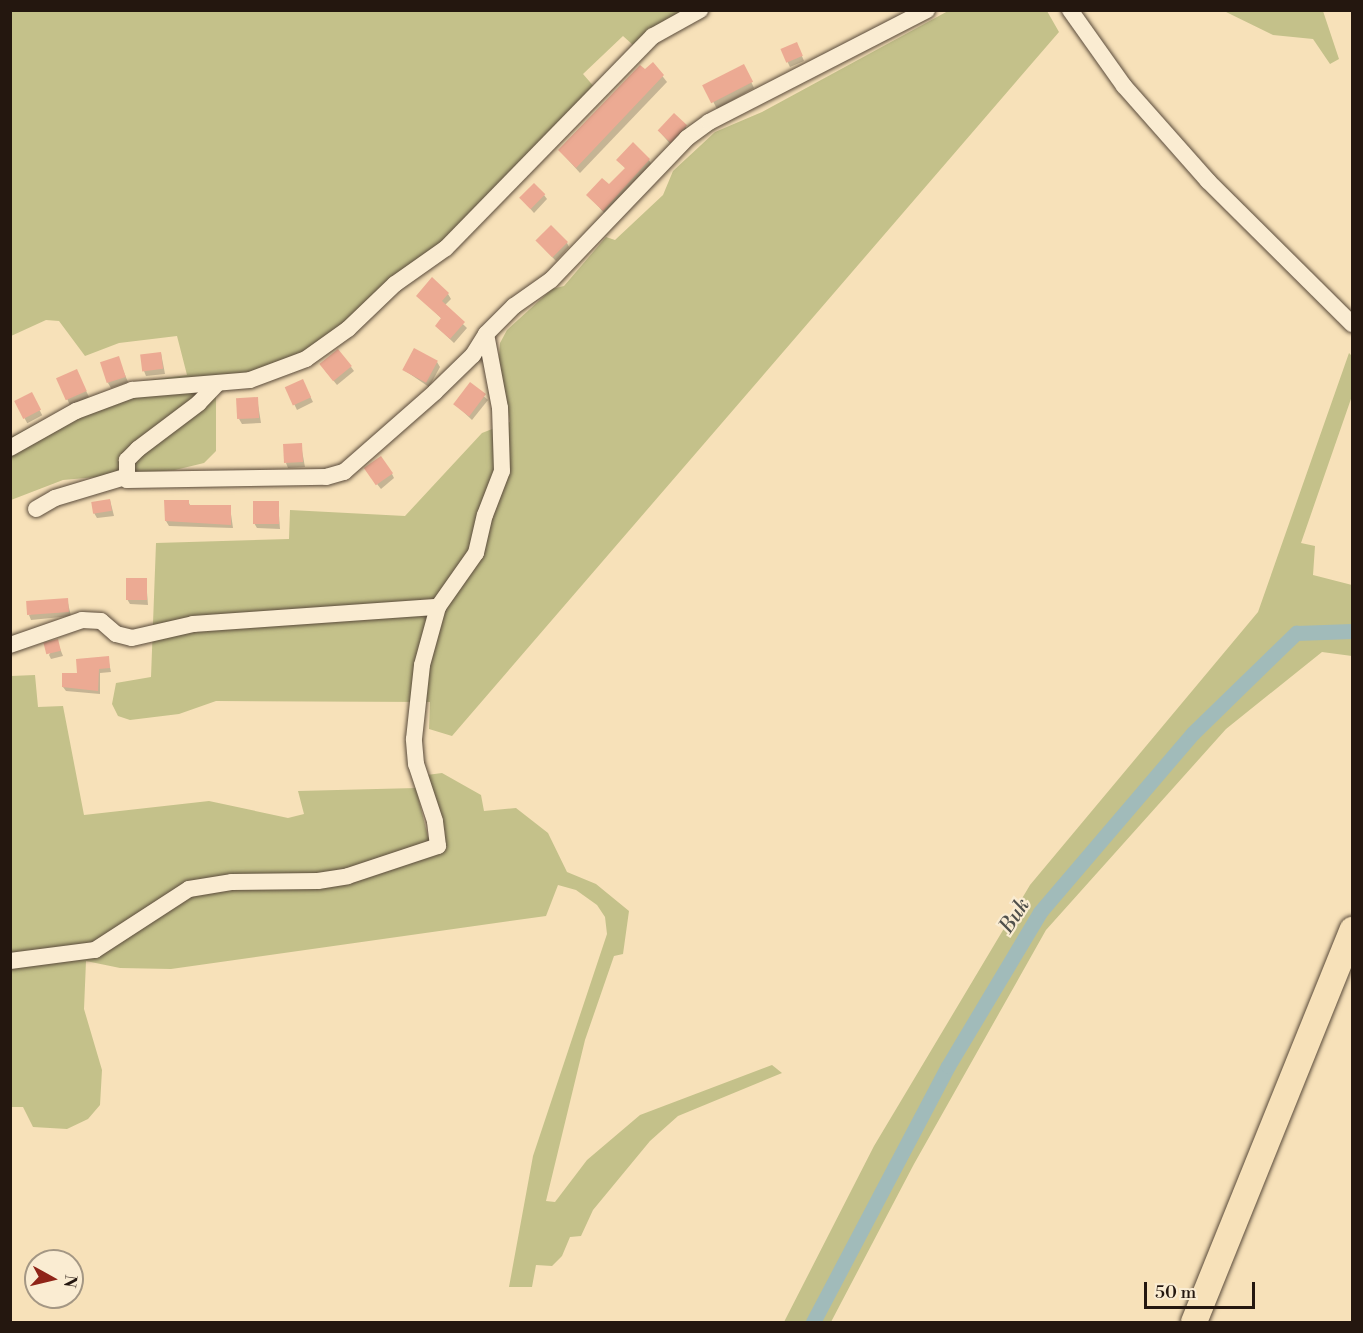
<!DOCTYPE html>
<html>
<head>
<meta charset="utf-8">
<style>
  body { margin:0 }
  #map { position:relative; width:1363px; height:1333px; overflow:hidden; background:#f7e1b9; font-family:"Libre Bodoni",serif }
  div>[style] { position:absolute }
  .green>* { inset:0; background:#c4c18a }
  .shadow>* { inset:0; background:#0003; transform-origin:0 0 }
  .canal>* { height:15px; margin:-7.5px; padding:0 7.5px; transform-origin:7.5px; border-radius:7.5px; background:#a1bbba }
  .building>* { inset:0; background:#ecaa93; transform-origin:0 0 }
  .roads { filter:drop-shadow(0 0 2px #594a3a) drop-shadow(0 0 2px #594a3a) }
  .street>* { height:16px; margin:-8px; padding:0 8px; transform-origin:8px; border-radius:8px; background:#faecd2 }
  .primary>* { height:26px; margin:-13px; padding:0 13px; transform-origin:13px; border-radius:13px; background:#f7e1b9 }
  span { translate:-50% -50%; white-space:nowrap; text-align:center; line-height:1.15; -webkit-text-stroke:4.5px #faecd2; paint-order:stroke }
  .water-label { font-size:21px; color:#50504b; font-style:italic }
  .frame { position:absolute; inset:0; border:12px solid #24170f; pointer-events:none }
  .north { position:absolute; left:24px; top:1249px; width:60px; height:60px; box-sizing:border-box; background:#faecd2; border:2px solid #a49784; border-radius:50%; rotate:98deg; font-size:16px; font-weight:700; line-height:24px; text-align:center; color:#24170f }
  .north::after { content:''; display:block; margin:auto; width:21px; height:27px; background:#8f2418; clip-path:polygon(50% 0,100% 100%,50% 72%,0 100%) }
  .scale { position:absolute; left:1144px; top:1282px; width:111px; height:27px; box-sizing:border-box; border:3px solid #24170f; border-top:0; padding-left:8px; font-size:18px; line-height:21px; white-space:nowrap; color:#24170f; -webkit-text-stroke:4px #faecd2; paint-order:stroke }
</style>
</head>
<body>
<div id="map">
  <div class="green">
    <div style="clip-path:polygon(11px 11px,694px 11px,667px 19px,633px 45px,623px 36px,583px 74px,596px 89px,446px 243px,324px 342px,250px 376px,216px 377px,216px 451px,204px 463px,175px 470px,63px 480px,11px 500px,11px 437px,84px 399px,135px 382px,187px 375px,177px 336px,119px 343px,85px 356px,59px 321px,46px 320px,11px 336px)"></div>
    <div style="clip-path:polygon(948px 11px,1047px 11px,1059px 32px,452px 736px,429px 729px,430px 702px,216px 701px,179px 714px,130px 720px,118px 716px,112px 704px,116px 683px,151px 677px,156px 543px,289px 539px,290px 510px,405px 516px,482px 433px,510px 422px,499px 358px,500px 343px,507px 330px,552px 289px,564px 286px,606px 237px,615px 240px,663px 195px,673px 171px,715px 132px,762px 112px)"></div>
    <div style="clip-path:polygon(1224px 11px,1323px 11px,1339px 59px,1330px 64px,1313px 39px,1273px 35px)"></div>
    <div style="clip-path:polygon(1349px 353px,1352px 356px,1352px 396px,1301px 543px,1315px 546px,1313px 575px,1352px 585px,1352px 656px,1322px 652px,1226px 729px,1046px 930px,914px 1164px,831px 1322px,784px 1322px,874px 1146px,1030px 885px,1258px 612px)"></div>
    <div style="clip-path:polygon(35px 675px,38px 707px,63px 706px,84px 815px,209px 801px,288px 818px,304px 814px,298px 791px,416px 788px,428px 837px,443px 843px,445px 832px,427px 775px,442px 773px,481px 795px,484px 811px,516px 808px,548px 833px,567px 872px,596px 884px,629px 911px,623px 954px,614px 956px,585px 1040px,546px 1201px,555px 1202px,587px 1160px,640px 1115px,772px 1065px,782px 1073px,678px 1116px,650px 1141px,593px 1210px,581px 1236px,570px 1237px,562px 1256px,552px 1266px,536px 1265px,532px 1287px,509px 1287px,533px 1156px,607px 934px,605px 917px,597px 905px,576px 890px,558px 885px,546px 916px,171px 969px,120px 968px,86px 961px,84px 1009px,102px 1070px,100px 1105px,88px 1119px,67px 1129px,33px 1127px,23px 1107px,11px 1107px,11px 676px)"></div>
  </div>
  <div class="shadow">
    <div style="clip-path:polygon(799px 49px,804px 61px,790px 67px,782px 50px)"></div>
    <div style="clip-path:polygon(653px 64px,667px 82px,580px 173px,560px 151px)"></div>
    <div style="clip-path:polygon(746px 71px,754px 88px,717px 109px,705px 86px)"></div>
    <div style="clip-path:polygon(685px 126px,688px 131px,672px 146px,659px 131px)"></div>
    <div style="clip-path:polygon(618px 160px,649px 160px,652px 165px,606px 215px,588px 195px,609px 186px,626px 169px)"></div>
    <div style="clip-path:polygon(544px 195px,547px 199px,534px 213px,521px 198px)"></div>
    <div style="clip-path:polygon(537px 241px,567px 243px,569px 247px,556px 261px)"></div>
    <div style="clip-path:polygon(448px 294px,451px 299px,444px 306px,467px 328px,454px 343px,436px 326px,442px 319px,418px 296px)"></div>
    <div style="clip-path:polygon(161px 353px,165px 374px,146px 376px,144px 371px)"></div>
    <div style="clip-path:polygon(118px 358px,128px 382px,111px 388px,108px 383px)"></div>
    <div style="clip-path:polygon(437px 362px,440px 367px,429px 387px,404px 370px)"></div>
    <div style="clip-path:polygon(351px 367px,354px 371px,337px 385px,324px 369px)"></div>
    <div style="clip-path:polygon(79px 376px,89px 397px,70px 405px,58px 380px)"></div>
    <div style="clip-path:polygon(470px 384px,488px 400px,472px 420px,455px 404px)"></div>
    <div style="clip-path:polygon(305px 386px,313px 402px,297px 410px,287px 389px)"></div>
    <div style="left:31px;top:394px;width:24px;height:17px;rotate:62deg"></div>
    <div style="clip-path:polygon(257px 398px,261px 423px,242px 424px,239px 419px)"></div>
    <div style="clip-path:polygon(301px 445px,305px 467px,288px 468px,286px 463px)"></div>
    <div style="clip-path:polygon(369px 474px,392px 474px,394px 478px,381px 489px)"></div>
    <div style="clip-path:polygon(110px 500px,114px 516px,97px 518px,94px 513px)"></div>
    <div style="clip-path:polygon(188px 501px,191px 507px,230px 507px,233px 528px,169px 526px,166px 521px)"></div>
    <div style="clip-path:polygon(278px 502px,280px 529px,257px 528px,254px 523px)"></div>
    <div style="clip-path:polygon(146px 580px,148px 605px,130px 604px,127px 599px)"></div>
    <div style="clip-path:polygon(67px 599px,71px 616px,31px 620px,29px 615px)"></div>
    <div style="clip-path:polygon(57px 641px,63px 656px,51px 659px,49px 655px)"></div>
    <div style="clip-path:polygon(108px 658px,111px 672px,100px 673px,100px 694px,66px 691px,63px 687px,78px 675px)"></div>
  </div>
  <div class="canal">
    <div style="left:813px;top:1322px;width:289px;rotate:-62.2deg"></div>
    <div style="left:948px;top:1066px;width:179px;rotate:-59.1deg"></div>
    <div style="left:1040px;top:912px;width:235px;rotate:-49.5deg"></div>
    <div style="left:1193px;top:733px;width:144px;rotate:-44.2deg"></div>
    <div style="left:1296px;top:633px;width:56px;rotate:-2deg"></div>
  </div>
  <div class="building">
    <div style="left:797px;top:42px;width:15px;height:18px;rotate:67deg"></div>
    <div style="clip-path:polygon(653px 62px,664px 75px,576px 168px,558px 150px,640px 65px,645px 69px)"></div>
    <div style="left:744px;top:64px;width:20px;height:47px;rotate:63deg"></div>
    <div style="left:674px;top:113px;width:18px;height:24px;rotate:43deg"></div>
    <div style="clip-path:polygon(633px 142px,650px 159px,603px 211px,586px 195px,602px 178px,609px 184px,625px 168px,616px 160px)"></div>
    <div style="left:534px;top:183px;width:16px;height:21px;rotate:45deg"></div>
    <div style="left:551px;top:225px;width:24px;height:22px;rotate:45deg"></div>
    <div style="clip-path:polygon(432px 277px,449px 293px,442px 301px,465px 322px,450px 339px,435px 326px,441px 318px,416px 296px)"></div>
    <div style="left:414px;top:348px;width:27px;height:25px;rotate:28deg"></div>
    <div style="left:338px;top:349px;width:22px;height:24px;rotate:51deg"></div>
    <div style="left:161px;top:352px;width:17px;height:21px;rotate:83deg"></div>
    <div style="left:119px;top:356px;width:22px;height:20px;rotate:72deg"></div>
    <div style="left:77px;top:369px;width:24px;height:23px;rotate:66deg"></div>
    <div style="left:303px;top:379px;width:20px;height:20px;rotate:66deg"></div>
    <div style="left:470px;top:382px;width:20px;height:28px;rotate:37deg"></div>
    <div style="left:32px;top:392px;width:20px;height:20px;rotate:63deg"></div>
    <div style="left:258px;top:397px;width:21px;height:22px;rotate:87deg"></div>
    <div style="left:302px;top:443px;width:19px;height:19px;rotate:87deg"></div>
    <div style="left:381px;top:456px;width:21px;height:21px;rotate:55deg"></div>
    <div style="left:110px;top:499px;width:12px;height:19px;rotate:81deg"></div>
    <div style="clip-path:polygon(164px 500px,189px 500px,189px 505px,231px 505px,231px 525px,165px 521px)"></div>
    <div style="left:253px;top:501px;width:26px;height:23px"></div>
    <div style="left:126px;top:578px;width:21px;height:22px"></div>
    <div style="left:68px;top:598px;width:14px;height:42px;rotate:86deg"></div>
    <div style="left:58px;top:639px;width:12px;height:15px;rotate:76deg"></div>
    <div style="clip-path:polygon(109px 656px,110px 668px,99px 669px,98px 691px,62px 687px,62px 673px,77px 673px,76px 659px)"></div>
  </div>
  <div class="roads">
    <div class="street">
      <div style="left:1070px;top:10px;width:93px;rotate:54.6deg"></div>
      <div style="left:1124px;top:86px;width:127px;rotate:48.5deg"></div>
      <div style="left:1208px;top:181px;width:203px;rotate:44.8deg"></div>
      <div style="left:218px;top:383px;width:28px;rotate:134deg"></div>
      <div style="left:199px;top:403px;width:76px;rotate:143deg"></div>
      <div style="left:138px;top:449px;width:16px;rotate:135deg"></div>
      <div style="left:127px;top:460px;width:20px;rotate:90deg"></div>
      <div style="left:127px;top:480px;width:199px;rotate:-0.9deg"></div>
      <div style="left:326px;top:477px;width:19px;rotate:-16deg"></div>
      <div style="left:344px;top:472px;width:121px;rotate:-41.3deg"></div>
      <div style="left:435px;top:392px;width:53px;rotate:-44.2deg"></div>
      <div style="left:473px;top:355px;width:25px;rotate:-58deg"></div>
      <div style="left:10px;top:448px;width:76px;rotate:-29.3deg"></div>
      <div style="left:76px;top:411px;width:60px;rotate:-20.6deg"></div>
      <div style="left:132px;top:390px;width:118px;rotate:-4.8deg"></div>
      <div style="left:250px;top:380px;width:60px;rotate:-20.6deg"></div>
      <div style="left:306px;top:359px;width:52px;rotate:-35.5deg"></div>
      <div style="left:348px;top:329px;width:65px;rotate:-43.8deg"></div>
      <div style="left:395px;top:284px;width:62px;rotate:-35.2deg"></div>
      <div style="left:446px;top:248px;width:296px;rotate:-45.7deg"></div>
      <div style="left:653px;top:36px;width:54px;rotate:-29deg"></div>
      <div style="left:36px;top:509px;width:22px;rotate:-30deg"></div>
      <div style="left:55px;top:498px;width:73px;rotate:-16.7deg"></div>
      <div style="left:10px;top:645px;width:76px;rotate:-19.1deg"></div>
      <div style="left:82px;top:620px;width:19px;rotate:3deg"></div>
      <div style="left:101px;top:621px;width:20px;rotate:41deg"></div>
      <div style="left:116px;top:634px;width:16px;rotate:14deg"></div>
      <div style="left:132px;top:638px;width:63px;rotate:-12.9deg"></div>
      <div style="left:193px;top:624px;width:246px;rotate:-4deg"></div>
      <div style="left:438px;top:607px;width:66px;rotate:-54.9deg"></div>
      <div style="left:476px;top:553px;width:39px;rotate:-77deg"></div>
      <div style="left:485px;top:515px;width:47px;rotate:-68.9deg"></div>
      <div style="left:502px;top:471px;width:63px;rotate:-91.8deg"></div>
      <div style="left:500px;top:408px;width:75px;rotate:-100.7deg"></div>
      <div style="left:486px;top:334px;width:40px;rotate:-45deg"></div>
      <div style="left:514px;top:306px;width:45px;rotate:-35.1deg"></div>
      <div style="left:551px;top:280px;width:197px;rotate:-46.2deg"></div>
      <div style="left:687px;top:138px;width:27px;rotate:-36deg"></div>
      <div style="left:709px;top:122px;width:245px;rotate:-27.2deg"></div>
      <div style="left:10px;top:961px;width:86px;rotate:-7.4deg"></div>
      <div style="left:95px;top:950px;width:112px;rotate:-33deg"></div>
      <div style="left:189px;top:889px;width:44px;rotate:-9.2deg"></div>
      <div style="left:232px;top:882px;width:86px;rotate:-0.7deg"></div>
      <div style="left:318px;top:881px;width:30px;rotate:-9deg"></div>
      <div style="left:348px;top:876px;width:95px;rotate:-18.4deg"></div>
      <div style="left:438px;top:846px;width:25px;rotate:-97deg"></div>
      <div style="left:435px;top:821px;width:60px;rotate:-108.4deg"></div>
      <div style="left:416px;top:764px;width:25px;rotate:-95deg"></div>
      <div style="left:414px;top:739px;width:74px;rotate:-83.8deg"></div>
      <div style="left:422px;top:665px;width:60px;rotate:-74.6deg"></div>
    </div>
    <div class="primary">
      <div style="left:1194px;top:1322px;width:423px;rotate:-68deg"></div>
    </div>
  </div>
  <div class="water-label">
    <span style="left:1015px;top:916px;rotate:-57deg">Buk</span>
  </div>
  <div class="frame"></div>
  <div class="north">N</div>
  <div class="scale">50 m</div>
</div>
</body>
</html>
